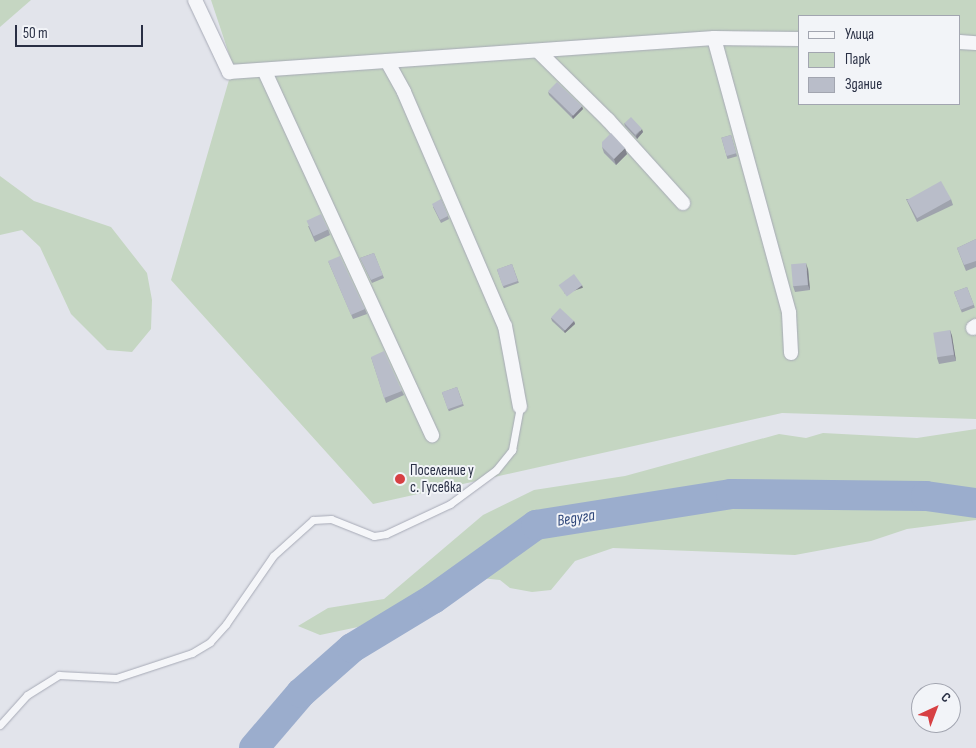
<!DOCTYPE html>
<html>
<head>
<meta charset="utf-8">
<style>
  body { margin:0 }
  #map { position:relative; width:976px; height:748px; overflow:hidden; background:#e2e4eb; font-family:"Sofia Sans Condensed",sans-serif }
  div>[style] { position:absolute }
  .green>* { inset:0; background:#c5d6c2 }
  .river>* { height:30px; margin:-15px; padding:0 15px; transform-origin:15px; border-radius:15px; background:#9badcd }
  .roads { filter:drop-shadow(0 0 1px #a7aab6) drop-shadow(0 0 1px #a7aab6) }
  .lane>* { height:7px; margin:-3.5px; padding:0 3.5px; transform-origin:3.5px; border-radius:3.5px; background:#f5f6f9 }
  .street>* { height:14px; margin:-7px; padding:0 7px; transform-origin:7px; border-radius:7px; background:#f5f6f9 }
  .wall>* { inset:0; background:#9fa3ad; transform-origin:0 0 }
  .shaded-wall>* { inset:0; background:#82848d; transform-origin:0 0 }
  .building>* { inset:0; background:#b9bdc9; transform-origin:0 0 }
  .dots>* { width:14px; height:14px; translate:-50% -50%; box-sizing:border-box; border:2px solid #f2f4f8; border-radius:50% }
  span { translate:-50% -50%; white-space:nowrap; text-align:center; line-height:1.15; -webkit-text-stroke:4px #f2f4f8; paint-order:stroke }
  .poi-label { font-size:15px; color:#292f44 }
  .left { translate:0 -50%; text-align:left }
  .water-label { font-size:16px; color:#30487b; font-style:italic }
  .legend { position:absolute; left:798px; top:15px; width:162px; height:90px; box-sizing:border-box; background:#f2f4f8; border:1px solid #a2a5b0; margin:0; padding:6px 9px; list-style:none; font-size:15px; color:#292f44 }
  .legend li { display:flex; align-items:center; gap:10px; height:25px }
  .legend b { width:25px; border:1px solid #a2a5b0 }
  .north { position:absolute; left:911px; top:683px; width:50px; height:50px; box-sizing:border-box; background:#f2f4f8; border:1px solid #a2a5b0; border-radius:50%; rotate:43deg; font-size:14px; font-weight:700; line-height:20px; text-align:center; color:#292f44 }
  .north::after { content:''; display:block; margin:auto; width:18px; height:22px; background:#d74043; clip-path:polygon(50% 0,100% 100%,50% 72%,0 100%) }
  .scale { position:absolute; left:15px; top:25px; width:128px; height:22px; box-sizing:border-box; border:2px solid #292f44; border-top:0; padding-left:6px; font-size:15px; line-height:18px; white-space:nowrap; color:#292f44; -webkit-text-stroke:4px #f2f4f8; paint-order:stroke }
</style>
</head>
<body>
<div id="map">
  <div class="green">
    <div style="clip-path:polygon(0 0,31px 0,0 27px)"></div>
    <div style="clip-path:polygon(evenodd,211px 0,976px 0,976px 419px,782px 413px,373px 504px,171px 280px,233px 66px,211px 0,800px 16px,960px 16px,960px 104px,800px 104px,800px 16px)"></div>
    <div style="clip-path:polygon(0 176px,34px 201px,111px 227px,147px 273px,152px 300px,151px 329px,132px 352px,107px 350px,71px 314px,40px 247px,22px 230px,0 235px)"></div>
    <div style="clip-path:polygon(976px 429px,976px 520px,907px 529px,871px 541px,795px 555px,613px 548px,575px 561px,551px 590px,532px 592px,510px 588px,500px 580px,481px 578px,410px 600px,358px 627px,320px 635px,298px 626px,328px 608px,384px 599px,483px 515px,534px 490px,625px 476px,779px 434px,806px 438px,823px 433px,917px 438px)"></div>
  </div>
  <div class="river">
    <div style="left:254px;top:748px;width:72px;rotate:-49.5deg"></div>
    <div style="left:301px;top:693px;width:68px;rotate:-41.4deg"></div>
    <div style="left:352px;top:648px;width:95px;rotate:-31.2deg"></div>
    <div style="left:433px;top:599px;width:127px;rotate:-35.7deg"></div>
    <div style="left:536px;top:525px;width:197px;rotate:-9deg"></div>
    <div style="left:731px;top:494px;width:195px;rotate:0.6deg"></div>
    <div style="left:926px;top:496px;width:50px;rotate:8deg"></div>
  </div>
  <div class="roads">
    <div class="lane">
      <div style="left:0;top:725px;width:40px;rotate:-48deg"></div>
      <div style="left:27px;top:695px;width:38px;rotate:-32deg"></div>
      <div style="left:59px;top:675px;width:57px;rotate:3deg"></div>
      <div style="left:116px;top:678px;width:80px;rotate:-18.2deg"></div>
      <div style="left:192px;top:653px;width:21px;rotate:-31deg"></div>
      <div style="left:210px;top:642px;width:24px;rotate:-48deg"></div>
      <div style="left:226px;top:624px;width:83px;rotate:-55.3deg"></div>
      <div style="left:273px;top:556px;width:54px;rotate:-42deg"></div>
      <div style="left:313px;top:520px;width:18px;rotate:-3deg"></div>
      <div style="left:331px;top:519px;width:46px;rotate:21.6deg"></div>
      <div style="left:374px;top:536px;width:12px;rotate:-9deg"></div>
      <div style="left:386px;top:534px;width:71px;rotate:-25.1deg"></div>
      <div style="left:450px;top:504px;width:57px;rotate:-36.5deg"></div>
      <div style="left:496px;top:470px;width:26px;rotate:-51deg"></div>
      <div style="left:512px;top:450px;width:44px;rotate:-79.5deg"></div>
    </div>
    <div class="street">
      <div style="left:195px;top:0;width:80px;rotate:64.7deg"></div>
      <div style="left:229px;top:72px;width:486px;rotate:-4deg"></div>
      <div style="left:714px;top:38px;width:86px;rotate:0.7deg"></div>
      <div style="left:714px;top:38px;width:285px;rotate:74.7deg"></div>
      <div style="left:789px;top:313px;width:40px;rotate:87.1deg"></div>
      <div style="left:960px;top:42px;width:16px;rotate:4deg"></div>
      <div style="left:539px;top:52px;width:97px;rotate:44.6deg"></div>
      <div style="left:608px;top:120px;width:112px;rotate:47.9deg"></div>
      <div style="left:387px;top:61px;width:35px;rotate:61deg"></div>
      <div style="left:404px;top:92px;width:255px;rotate:66.7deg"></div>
      <div style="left:505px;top:326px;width:82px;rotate:79.5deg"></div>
      <div style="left:265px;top:72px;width:400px;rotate:65.3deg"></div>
      <div style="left:973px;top:328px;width:4px;rotate:-34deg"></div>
    </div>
  </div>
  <div class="wall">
    <div style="clip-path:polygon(548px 92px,583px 109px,573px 119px,549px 95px)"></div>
    <div style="clip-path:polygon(624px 123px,643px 132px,637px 139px,625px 126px)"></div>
    <div style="left:731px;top:135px;width:22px;height:10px;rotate:74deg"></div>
    <div style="clip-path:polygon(602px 147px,627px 154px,616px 165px,604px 153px)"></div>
    <div style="clip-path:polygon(441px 199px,449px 219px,441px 223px,433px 207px)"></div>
    <div style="clip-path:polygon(906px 199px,951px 199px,953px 205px,917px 222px)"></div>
    <div style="clip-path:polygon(308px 226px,328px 229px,330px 235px,315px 242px)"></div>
    <div style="clip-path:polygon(976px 239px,976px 267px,966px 271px,957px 248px)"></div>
    <div style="clip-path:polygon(374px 253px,384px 278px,372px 283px,360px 258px)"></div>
    <div style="clip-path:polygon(328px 261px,365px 309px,367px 314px,353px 319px)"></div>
    <div style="left:512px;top:264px;width:20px;height:16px;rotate:70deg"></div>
    <div style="clip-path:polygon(808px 269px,810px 290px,795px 292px,793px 286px)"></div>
    <div style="left:967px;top:287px;width:22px;height:14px;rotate:69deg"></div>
    <div style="clip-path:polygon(551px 318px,574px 321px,575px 324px,565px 333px,552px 321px)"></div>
    <div style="clip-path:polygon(950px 330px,952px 336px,956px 361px,939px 364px,937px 358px)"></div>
    <div style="clip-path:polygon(371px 357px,402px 391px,404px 395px,386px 403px)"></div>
    <div style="left:457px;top:387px;width:20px;height:16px;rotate:70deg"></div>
  </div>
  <div class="shaded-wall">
    <div style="clip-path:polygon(582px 106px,583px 109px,573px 119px,572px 116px)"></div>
    <div style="clip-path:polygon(642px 129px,643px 132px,637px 139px,636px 136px)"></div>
    <div style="clip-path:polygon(625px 148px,627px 154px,616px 165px,614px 159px)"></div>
    <div style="clip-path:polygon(806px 263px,808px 269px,810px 290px,808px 285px)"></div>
    <div style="left:582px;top:285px;width:3px;height:19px;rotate:72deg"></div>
    <div style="clip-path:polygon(574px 321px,575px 324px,565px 333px,564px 331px)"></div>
    <div style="clip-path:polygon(950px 330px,952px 336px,956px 361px,954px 355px)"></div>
  </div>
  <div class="building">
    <div style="left:557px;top:82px;width:35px;height:13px;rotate:44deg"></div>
    <div style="left:631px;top:117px;width:16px;height:9px;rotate:47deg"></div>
    <div style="clip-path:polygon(611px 133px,625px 148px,614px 159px,602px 147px,602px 142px)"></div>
    <div style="left:731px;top:135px;width:19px;height:10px;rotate:74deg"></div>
    <div style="left:941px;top:181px;width:21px;height:39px;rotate:61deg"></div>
    <div style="clip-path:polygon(441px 199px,448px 216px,440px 220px,432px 204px)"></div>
    <div style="left:321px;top:214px;width:17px;height:16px;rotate:65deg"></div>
    <div style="clip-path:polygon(976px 239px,976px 261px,964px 265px,957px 248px)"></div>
    <div style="clip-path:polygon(374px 253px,383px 275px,371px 280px,360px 258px)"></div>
    <div style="clip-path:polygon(340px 256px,365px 309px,351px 315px,328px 261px)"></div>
    <div style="left:806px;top:263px;width:22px;height:15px;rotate:85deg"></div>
    <div style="left:512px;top:264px;width:18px;height:16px;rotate:71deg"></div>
    <div style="left:574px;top:274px;width:14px;height:19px;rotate:54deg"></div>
    <div style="left:967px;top:287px;width:19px;height:14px;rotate:69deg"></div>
    <div style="left:560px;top:308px;width:19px;height:13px;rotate:43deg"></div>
    <div style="left:950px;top:330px;width:25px;height:17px;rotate:81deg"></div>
    <div style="clip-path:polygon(384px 351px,402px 391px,384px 398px,371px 357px)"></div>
    <div style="left:457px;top:387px;width:18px;height:16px;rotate:71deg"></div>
  </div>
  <div class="dots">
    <div style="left:400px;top:479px;background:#d74043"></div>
  </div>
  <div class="poi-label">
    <span class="left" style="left:410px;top:479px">Поселение у<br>с. Гусевка</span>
  </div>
  <div class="water-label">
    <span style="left:576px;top:519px;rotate:-9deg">Ведуга</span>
  </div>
  <ul class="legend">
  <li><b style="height:6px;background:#f5f6f9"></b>Улица</li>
  <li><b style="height:14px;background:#c5d6c2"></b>Парк</li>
  <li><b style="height:14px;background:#b9bdc9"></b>Здание</li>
  </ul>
  <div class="north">С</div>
  <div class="scale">50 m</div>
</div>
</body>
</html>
